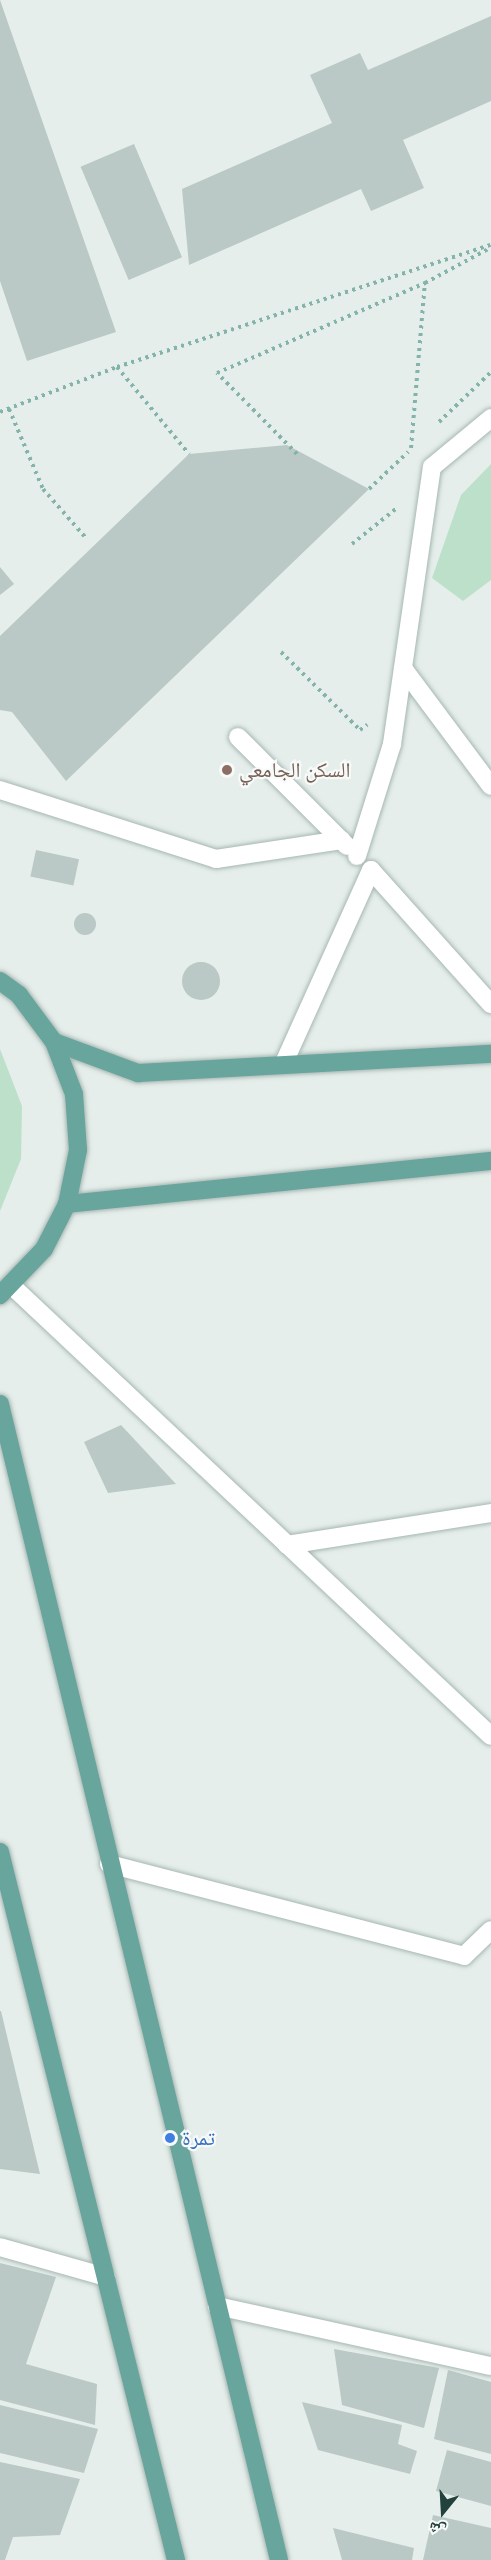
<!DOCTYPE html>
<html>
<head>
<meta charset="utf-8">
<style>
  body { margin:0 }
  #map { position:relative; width:491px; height:2560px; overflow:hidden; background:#e5eeeb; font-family:Cabin,"Noto Naskh Arabic",sans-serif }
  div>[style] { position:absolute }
  .green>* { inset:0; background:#bde0cb }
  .building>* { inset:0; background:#bac9c5; transform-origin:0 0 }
  .round { border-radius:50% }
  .path>* { height:4px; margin-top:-2px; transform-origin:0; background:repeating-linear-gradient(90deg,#84b3aa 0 3px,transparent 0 7.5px) }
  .roads { filter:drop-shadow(0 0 2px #a7b7b3) drop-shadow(0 0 2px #a7b7b3) }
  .minor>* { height:18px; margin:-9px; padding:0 9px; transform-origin:9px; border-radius:9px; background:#fff }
  .major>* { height:18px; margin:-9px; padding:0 9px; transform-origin:9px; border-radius:9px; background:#68a59d }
  .dots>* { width:16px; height:16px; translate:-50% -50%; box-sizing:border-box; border:3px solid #f6faf9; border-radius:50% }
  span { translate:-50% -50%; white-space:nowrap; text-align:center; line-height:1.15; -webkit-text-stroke:4.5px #f6faf9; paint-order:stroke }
  .education-label { font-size:21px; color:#785e54 }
  .left { translate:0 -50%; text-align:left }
  .shop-label { font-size:21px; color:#366cbe }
  .north { position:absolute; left:413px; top:2482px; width:60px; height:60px; -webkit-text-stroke:4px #f6faf9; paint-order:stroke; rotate:198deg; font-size:16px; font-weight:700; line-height:24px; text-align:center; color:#23413d }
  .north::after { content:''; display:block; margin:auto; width:21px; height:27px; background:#23413d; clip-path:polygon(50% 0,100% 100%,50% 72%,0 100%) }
</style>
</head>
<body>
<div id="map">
  <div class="green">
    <div style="clip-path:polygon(491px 464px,491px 580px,463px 601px,432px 578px,461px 495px)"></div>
    <div style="clip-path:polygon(0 1049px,22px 1106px,21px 1159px,0 1211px)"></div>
  </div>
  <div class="building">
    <div style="clip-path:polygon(0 0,116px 332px,27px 361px,0 281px)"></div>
    <div style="clip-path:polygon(491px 16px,491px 101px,403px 140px,424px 188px,371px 211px,361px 189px,189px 265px,182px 189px,332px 123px,310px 75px,360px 53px,368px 70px)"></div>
    <div style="left:134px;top:144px;width:123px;height:58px;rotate:67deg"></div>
    <div style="clip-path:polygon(287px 445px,369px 489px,66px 781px,12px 712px,0 710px,0 636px,189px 454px)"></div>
    <div style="clip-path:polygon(0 567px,14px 584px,0 595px)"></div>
    <div style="left:36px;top:850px;width:44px;height:27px;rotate:12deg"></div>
    <div class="round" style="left:74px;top:913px;width:22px;height:22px"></div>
    <div class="round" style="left:182px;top:962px;width:38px;height:38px"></div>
    <div style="clip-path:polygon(121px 1425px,176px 1484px,108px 1493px,84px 1442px)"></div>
    <div style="clip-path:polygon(0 2011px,1px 2011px,40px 2174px,0 2169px)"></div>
    <div style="clip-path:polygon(0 2263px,56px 2277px,26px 2364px,97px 2384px,95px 2425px,0 2400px)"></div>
    <div style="clip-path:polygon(334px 2349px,439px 2368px,424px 2428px,342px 2405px)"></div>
    <div style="clip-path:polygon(448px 2370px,491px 2382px,491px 2454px,434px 2439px)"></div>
    <div style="clip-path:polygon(302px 2402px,402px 2425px,398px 2444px,417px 2451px,410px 2474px,318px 2450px)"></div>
    <div style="clip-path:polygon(0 2405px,98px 2429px,84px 2473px,0 2453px)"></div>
    <div style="clip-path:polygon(447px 2450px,491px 2462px,491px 2506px,436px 2491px)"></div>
    <div style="clip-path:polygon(0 2462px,80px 2479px,60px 2535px,13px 2537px,5px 2560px,0 2560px)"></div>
    <div style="clip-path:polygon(433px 2515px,491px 2528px,491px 2560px,423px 2560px)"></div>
    <div style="clip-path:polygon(333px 2528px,414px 2548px,412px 2560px,342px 2560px)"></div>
  </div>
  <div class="path">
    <div style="left:117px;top:367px;width:113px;rotate:50.4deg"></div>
    <div style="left:9px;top:409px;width:87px;rotate:67deg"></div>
    <div style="left:43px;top:489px;width:65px;rotate:48.7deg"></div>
    <div style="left:0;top:412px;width:125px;rotate:-21deg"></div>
    <div style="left:117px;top:367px;width:393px;rotate:-18.1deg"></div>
    <div style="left:439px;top:422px;width:72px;rotate:-43.9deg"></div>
    <div style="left:411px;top:448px;width:166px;rotate:-85.2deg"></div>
    <div style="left:297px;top:454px;width:114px;rotate:-134.6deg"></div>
    <div style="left:217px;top:373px;width:227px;rotate:-23.4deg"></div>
    <div style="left:425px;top:283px;width:74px;rotate:-28.3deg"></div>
    <div style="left:369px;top:489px;width:54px;rotate:-43.5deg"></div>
    <div style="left:352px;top:544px;width:58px;rotate:-38.7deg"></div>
    <div style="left:281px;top:652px;width:111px;rotate:44.6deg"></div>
    <div style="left:360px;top:730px;width:9px;rotate:-36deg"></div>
  </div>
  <div class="roads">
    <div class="minor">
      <div style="left:403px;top:668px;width:147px;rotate:53.3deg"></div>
      <div style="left:238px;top:737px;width:154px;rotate:45deg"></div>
      <div style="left:0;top:790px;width:227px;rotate:17.7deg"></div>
      <div style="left:216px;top:859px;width:127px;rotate:-8.6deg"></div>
      <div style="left:357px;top:856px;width:117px;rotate:-72.6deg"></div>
      <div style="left:392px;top:744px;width:280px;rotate:-81.8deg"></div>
      <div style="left:432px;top:467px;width:77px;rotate:-39.7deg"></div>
      <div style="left:283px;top:1065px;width:214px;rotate:-65.7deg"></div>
      <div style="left:371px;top:870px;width:180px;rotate:48.2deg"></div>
      <div style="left:12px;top:1286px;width:657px;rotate:43.21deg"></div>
      <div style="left:287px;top:1545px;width:206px;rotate:-8.9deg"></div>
      <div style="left:109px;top:1864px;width:367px;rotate:14.5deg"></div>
      <div style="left:464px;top:1956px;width:37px;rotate:-44deg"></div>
      <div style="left:0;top:2247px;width:110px;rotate:15.8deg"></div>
      <div style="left:217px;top:2306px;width:280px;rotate:12.4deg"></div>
    </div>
    <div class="major">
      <div style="left:0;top:981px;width:24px;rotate:36deg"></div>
      <div style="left:19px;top:995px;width:59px;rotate:53.3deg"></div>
      <div style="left:54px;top:1042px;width:56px;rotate:69deg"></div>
      <div style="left:74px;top:1094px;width:56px;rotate:85.9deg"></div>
      <div style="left:78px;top:1150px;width:55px;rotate:101.5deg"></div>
      <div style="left:67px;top:1204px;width:51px;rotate:117.1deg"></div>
      <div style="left:44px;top:1249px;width:64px;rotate:133.7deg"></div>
      <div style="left:54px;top:1042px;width:90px;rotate:20.3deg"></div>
      <div style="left:138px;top:1073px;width:354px;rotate:-3.1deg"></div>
      <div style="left:67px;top:1204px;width:426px;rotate:-5.8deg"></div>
      <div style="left:0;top:1404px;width:1189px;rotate:76.43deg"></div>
      <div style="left:0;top:1852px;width:730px;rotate:76.04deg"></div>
    </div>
  </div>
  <div class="dots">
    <div style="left:227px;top:770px;background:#8d6e63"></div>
    <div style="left:170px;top:2138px;background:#3f7fe0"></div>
  </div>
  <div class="education-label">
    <span class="left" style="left:239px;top:770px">السكن الجامعي</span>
  </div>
  <div class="shop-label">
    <span class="left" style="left:182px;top:2138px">تمرة</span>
  </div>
  <div class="north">ش</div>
</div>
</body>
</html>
